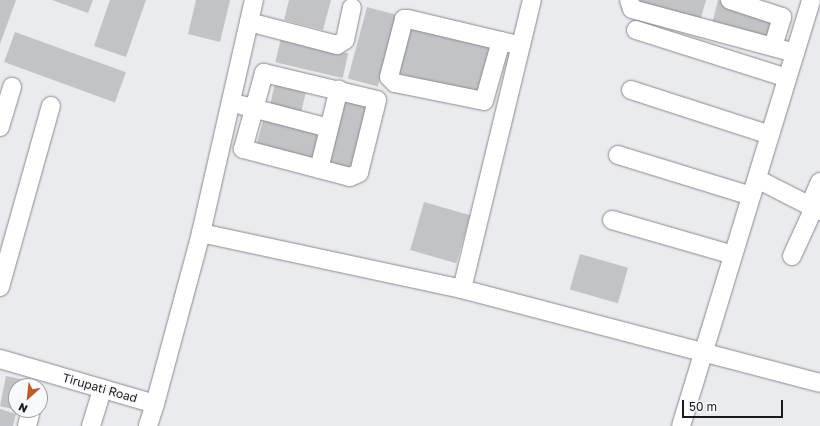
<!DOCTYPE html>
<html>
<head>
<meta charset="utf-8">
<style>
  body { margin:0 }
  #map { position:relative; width:820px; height:426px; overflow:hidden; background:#eaebef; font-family:"Golos Text",sans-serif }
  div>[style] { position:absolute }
  .building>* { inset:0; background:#c1c3c6; transform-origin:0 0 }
  .roads { filter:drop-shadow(0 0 1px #898a8d) drop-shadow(0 0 1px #898a8d) }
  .minor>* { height:18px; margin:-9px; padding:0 9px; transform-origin:9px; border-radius:9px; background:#fff }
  span { translate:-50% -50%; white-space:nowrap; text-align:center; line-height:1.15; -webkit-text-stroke:3px #f7f9fc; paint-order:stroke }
  .street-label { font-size:12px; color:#1b1b1c }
  .north { position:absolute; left:8px; top:378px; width:40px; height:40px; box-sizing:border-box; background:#f7f9fc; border:1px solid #9fa0a2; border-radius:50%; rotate:207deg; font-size:11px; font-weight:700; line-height:16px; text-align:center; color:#1b1b1c }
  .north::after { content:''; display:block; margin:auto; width:14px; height:18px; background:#c05b27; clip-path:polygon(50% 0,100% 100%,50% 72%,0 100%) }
  .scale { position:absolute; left:682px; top:400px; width:101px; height:18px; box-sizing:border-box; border:2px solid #1b1b1c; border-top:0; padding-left:5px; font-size:12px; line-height:14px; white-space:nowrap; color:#1b1b1c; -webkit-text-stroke:3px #f7f9fc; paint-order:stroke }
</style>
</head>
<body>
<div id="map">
  <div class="building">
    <div style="clip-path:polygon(0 0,16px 0,0 44px)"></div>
    <div style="clip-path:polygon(52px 0,93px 0,88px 13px)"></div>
    <div style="clip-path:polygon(110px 0,146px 0,126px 57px,94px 46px)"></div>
    <div style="clip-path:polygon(196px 0,230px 0,220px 42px,188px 34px)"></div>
    <div style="clip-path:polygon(289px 0,331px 0,323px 30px,284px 20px)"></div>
    <div style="clip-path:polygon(640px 0,706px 0,700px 21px,639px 3px)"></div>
    <div style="left:718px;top:0;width:64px;height:26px;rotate:14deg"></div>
    <div style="left:367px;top:7px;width:31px;height:74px;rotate:15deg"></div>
    <div style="left:410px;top:25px;width:87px;height:50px;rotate:14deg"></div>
    <div style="left:15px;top:32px;width:118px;height:32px;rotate:20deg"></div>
    <div style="left:281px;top:38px;width:69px;height:25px;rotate:13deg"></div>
    <div style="left:276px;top:79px;width:32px;height:29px;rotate:13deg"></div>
    <div style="left:342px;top:93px;width:32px;height:74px;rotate:14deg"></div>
    <div style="left:264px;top:117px;width:63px;height:29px;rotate:15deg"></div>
    <div style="left:424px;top:202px;width:48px;height:50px;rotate:16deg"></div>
    <div style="left:580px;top:254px;width:50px;height:37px;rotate:16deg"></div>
    <div style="clip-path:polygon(6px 376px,25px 380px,23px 386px,16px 386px,16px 410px,0 406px)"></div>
    <div style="clip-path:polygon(0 409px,16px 414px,13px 426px,0 426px)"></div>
  </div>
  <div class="roads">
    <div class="minor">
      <div style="left:629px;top:0;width:9px;rotate:72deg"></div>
      <div style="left:632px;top:9px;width:169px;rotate:15.1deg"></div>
      <div style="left:730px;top:0;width:55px;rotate:18.1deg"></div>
      <div style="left:782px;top:17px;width:31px;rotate:107deg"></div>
      <div style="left:249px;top:22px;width:91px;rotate:14.6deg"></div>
      <div style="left:337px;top:45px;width:9px;rotate:-32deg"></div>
      <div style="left:345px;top:40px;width:33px;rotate:-78deg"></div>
      <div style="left:636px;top:30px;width:158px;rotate:17.6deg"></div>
      <div style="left:501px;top:41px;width:62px;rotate:105.8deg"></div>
      <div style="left:484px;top:101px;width:91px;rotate:-168.6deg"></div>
      <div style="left:395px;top:83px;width:8px;rotate:-135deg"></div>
      <div style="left:389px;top:77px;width:60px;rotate:-75.5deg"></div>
      <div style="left:404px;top:19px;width:4px"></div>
      <div style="left:408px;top:19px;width:104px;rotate:13.4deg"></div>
      <div style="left:509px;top:43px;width:12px;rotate:14deg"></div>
      <div style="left:264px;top:73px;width:116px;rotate:13.4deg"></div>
      <div style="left:377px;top:100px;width:75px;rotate:103.9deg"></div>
      <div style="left:359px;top:173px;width:10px;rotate:156deg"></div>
      <div style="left:350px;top:177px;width:111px;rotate:-165.3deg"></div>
      <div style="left:243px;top:149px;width:79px;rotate:-74.6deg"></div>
      <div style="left:631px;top:90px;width:146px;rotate:17.9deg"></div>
      <div style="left:241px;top:105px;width:91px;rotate:14.6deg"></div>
      <div style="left:0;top:127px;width:42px;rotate:-73.3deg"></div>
      <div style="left:618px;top:155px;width:139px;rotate:17.1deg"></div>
      <div style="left:319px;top:169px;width:82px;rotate:-76deg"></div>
      <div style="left:757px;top:179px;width:71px;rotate:26.9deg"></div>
      <div style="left:810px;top:205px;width:25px;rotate:-67deg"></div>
      <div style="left:612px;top:220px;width:126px;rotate:16.1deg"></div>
      <div style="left:201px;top:233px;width:267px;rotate:12.1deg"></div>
      <div style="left:462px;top:289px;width:370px;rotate:14.7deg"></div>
      <div style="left:792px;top:256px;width:53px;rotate:-65.4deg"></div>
      <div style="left:0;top:287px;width:188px;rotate:-74.3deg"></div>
      <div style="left:462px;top:289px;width:297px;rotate:-76.4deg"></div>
      <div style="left:0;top:359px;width:161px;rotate:16.2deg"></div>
      <div style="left:155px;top:404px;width:23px;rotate:108deg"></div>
      <div style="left:155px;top:404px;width:177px;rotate:-74.9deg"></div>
      <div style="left:201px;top:233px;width:239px;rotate:-77.2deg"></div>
      <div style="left:27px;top:426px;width:16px;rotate:-76deg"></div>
      <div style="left:91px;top:426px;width:39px;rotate:-73deg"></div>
      <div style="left:681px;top:426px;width:445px;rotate:-73deg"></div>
    </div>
  </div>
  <div class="street-label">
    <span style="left:100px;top:388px;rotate:16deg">Tirupati Road</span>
  </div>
  <div class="north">N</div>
  <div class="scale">50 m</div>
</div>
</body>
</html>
